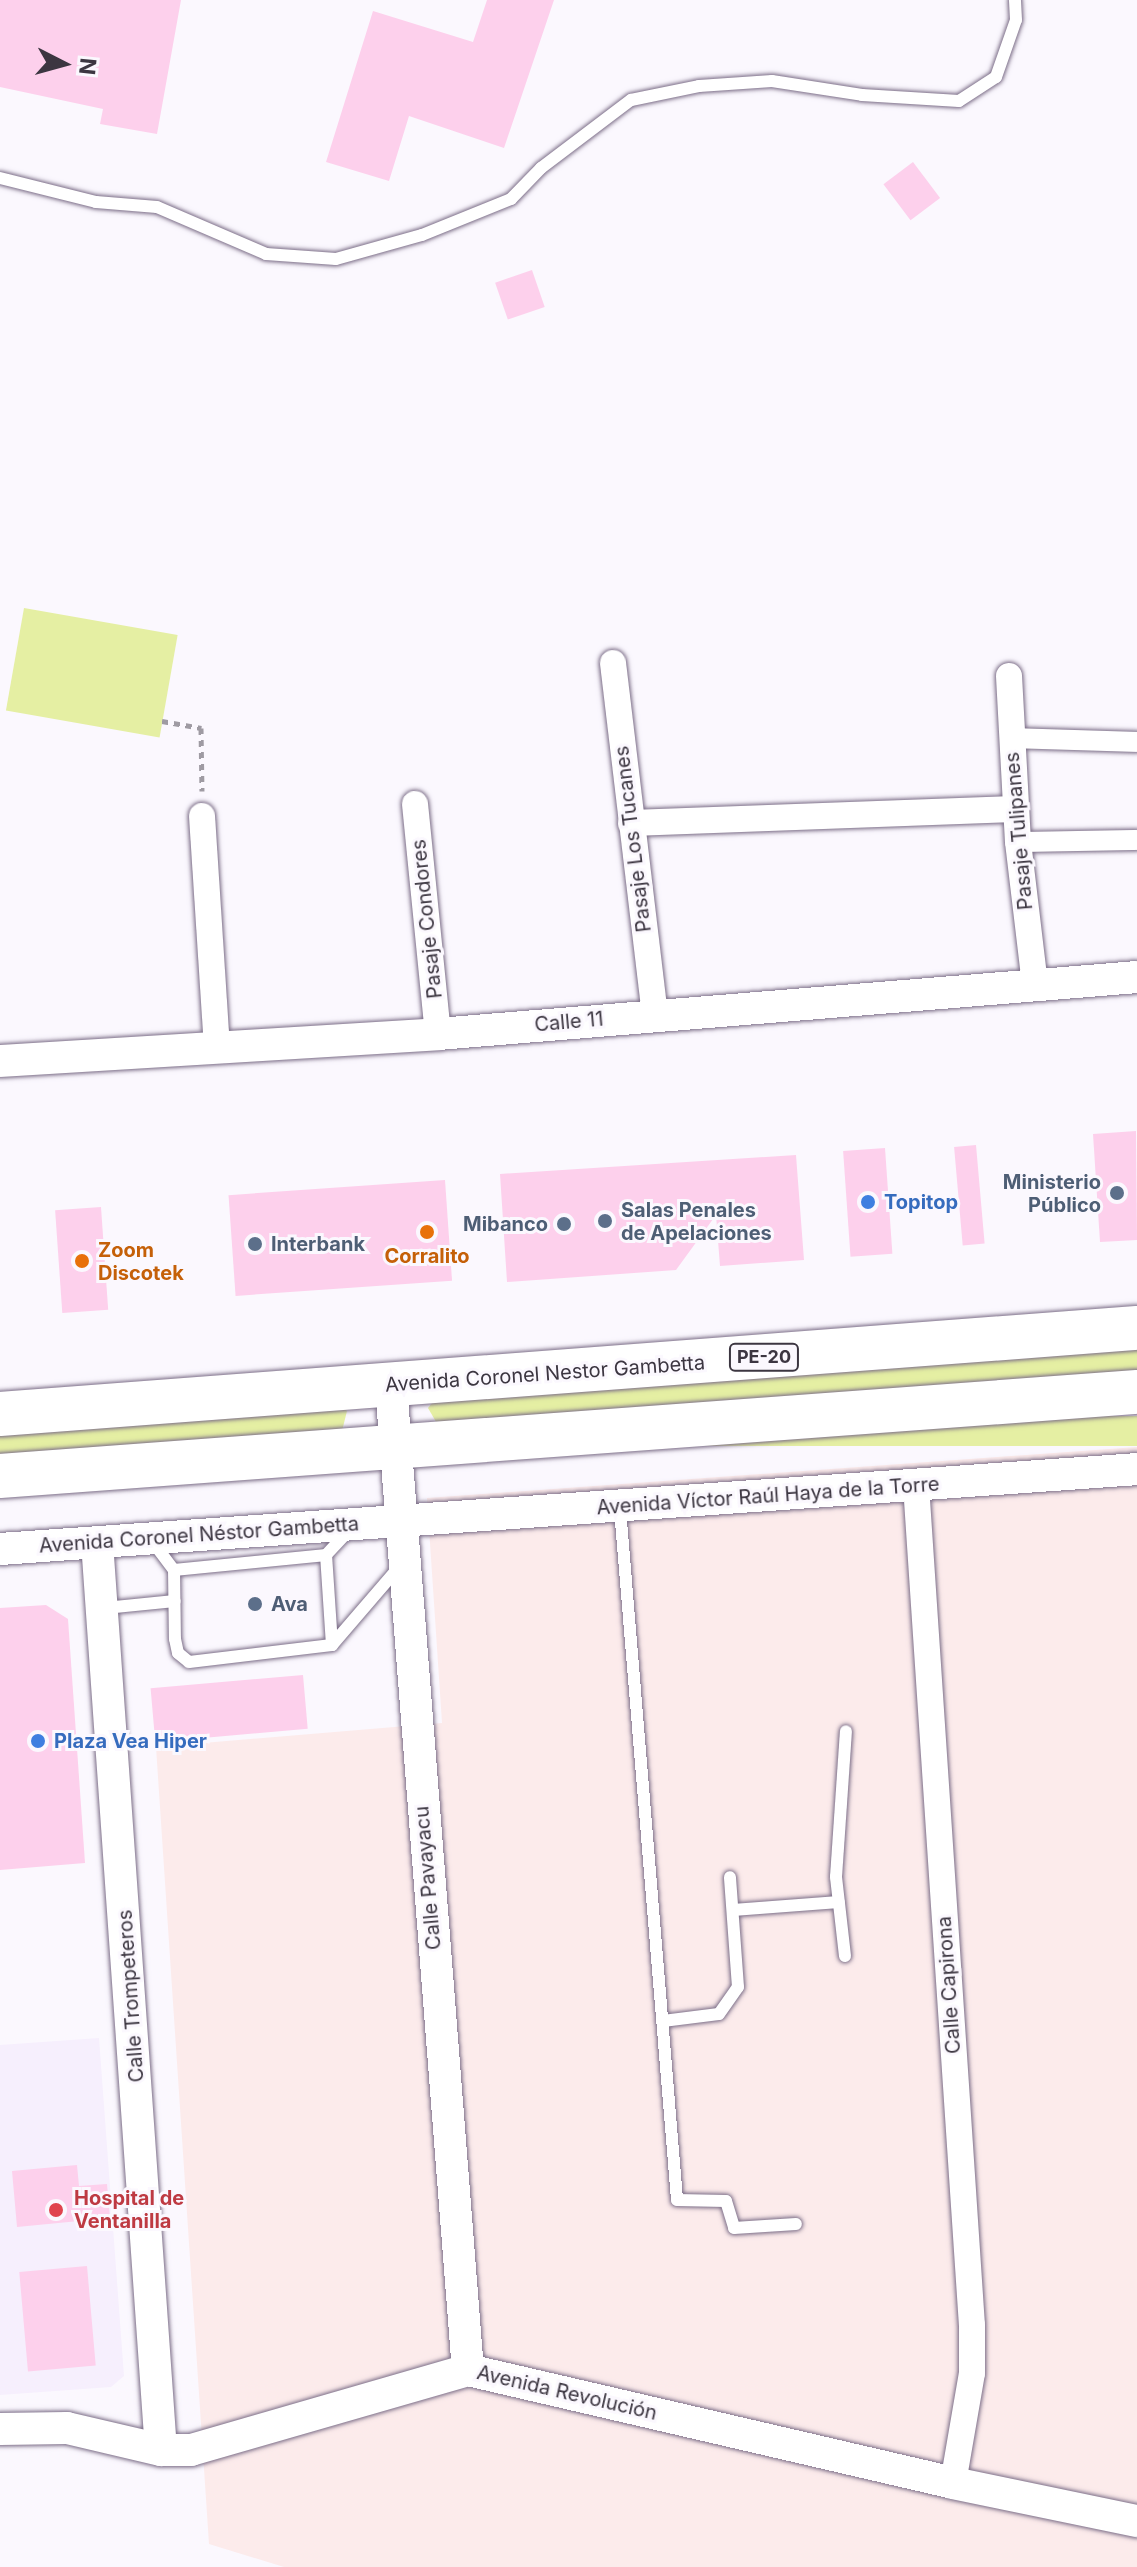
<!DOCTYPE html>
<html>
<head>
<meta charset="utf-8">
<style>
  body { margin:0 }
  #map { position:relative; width:1137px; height:2567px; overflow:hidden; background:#fbf8fe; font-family:Inter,sans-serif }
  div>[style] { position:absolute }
  .built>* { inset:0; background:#f6effd }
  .industrial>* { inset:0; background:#fcebeb }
  .green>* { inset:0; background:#e5efa3; transform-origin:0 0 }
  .building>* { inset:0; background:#fdd0ec; transform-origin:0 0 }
  .path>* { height:5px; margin-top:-2.5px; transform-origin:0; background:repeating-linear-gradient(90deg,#9f9ba3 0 6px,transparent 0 12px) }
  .roads { filter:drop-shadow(0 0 2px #7c6e88) drop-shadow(0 0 2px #7c6e88) }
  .service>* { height:12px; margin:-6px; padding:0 6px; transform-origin:6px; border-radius:6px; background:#fff }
  .pedestrian>* { height:20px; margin:-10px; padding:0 10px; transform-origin:10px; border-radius:10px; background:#fff }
  .minor>* { height:26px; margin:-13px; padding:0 13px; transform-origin:13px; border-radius:13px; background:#fff }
  .tertiary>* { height:32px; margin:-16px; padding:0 16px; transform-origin:16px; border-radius:16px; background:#fff }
  .trunk>* { height:44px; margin:-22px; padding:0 22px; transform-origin:22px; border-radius:22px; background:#fff }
  .dots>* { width:22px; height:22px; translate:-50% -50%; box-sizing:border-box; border:4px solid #fbf8fe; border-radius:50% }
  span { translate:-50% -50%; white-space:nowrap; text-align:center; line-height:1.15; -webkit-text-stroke:6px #fbf8fe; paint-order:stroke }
  .shield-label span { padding:2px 6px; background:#fbf8fe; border:2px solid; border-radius:6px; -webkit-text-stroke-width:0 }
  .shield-label { font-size:18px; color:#3c3641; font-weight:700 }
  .street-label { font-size:20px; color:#3c3641 }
  .service-label { font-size:20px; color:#4e5e75; font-weight:700 }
  .right { translate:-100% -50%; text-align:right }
  .left { translate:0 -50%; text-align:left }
  .shop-label { font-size:20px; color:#366cbe; font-weight:700 }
  .food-label { font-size:20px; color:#c56008; font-weight:700 }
  .health-label { font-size:20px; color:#be3a42; font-weight:700 }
  .north { position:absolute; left:24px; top:24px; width:80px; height:80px; -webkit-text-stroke:6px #fbf8fe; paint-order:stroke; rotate:96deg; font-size:22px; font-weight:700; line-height:32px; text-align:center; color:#3c3641 }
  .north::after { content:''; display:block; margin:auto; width:28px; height:36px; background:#3c3641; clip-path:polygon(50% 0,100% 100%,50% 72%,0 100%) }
</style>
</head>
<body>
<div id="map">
  <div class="built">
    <div style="clip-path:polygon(99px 2038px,124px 2376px,111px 2387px,0 2395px,0 2045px)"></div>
  </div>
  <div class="industrial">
    <div style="clip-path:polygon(1137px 1447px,1137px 2567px,284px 2567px,209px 2544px,156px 1747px,442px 1723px,427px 1498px)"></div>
  </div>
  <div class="green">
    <div style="left:24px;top:608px;width:156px;height:104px;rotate:10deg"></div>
    <div style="clip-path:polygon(1137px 1343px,1137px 1374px,439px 1427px,428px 1408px,435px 1399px)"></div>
    <div style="clip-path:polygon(339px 1403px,347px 1411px,341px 1435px,0 1460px,0 1430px)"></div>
    <div style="left:1137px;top:1416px;width:30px;height:462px;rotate:90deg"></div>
  </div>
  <div class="building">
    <div style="clip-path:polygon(0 0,181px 0,157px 134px,100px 124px,103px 109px,0 87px)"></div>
    <div style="clip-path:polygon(487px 0,554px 0,504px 148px,409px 116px,389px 181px,326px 162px,373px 11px,473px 42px)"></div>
    <div style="left:913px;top:162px;width:45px;height:37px;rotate:53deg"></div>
    <div style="left:532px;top:270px;width:39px;height:39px;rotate:71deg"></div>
    <div style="clip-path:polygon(1136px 1131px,1137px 1240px,1100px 1242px,1093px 1134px)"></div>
    <div style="left:976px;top:1145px;width:99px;height:22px;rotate:85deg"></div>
    <div style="left:885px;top:1148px;width:106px;height:42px;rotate:86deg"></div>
    <div style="clip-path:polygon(796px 1155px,804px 1260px,720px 1266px,716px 1215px,676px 1270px,507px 1282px,500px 1174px)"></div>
    <div style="left:445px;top:1180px;width:101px;height:217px;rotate:86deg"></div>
    <div style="left:101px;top:1207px;width:103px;height:46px;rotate:86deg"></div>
    <div style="clip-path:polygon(46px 1605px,68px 1619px,85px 1863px,0 1870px,0 1608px)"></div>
    <div style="left:303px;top:1675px;width:54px;height:153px;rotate:85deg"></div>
    <div style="clip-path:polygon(77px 2165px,79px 2186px,107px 2184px,110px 2218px,17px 2227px,12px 2171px)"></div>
    <div style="left:87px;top:2266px;width:100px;height:68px;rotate:85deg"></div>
  </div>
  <div class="path">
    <div style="left:162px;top:721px;width:40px;rotate:10deg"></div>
    <div style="left:201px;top:728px;width:63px;rotate:89.1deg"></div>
  </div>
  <div class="roads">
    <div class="service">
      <div style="left:0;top:178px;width:99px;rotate:14deg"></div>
      <div style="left:96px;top:202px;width:61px;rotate:4.7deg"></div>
      <div style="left:157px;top:207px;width:119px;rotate:23.3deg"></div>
      <div style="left:266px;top:254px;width:70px;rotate:4.1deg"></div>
      <div style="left:336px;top:259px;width:89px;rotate:-15.6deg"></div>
      <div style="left:422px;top:235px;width:96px;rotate:-22deg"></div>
      <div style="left:511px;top:199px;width:43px;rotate:-45.9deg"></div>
      <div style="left:541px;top:168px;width:113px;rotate:-37.1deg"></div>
      <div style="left:631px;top:100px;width:69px;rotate:-11.6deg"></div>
      <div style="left:699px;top:86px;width:73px;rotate:-3.9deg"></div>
      <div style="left:772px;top:81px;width:91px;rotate:8.8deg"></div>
      <div style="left:862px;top:95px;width:97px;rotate:3.5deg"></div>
      <div style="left:959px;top:101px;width:44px;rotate:-33deg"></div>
      <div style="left:996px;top:77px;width:60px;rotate:-70.7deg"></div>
      <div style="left:1016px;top:20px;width:20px;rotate:-93deg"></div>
      <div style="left:620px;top:1509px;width:693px;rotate:85.28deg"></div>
      <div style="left:677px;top:2200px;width:49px;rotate:1.2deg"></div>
      <div style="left:726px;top:2201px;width:28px;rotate:73deg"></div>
      <div style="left:734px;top:2228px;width:62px;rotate:-3.7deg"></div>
      <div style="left:152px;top:1541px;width:36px;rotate:53deg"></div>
      <div style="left:174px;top:1570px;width:153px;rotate:-5.6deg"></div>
      <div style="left:326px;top:1555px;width:33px;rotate:-47deg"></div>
      <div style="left:174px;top:1570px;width:69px;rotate:89.2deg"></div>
      <div style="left:175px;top:1639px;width:14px;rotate:78deg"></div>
      <div style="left:178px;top:1653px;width:14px;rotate:39deg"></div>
      <div style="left:189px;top:1662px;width:144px;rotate:-6.8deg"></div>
      <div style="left:332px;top:1645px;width:90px;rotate:-93.8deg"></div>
      <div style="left:105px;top:1608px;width:70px;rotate:-5.7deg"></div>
      <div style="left:332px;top:1645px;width:104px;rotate:-49.3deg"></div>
      <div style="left:733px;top:1910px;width:106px;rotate:-4.3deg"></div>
      <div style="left:845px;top:1956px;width:80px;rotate:-96.5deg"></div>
      <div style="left:836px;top:1877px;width:146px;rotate:-86.1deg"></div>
      <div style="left:663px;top:2021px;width:56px;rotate:-7.1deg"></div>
      <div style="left:719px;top:2014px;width:33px;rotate:-55deg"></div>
      <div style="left:738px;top:1987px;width:110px;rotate:-94.2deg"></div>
    </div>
    <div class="pedestrian">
      <div style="left:1012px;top:738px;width:125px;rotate:1.8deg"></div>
      <div style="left:1018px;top:842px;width:119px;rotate:-1deg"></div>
    </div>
    <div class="minor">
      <div style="left:613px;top:663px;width:354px;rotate:83.2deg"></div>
      <div style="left:1009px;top:676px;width:166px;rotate:86.9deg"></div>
      <div style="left:1018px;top:842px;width:144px;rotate:83.2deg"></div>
      <div style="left:415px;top:804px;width:231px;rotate:84.3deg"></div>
      <div style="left:202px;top:816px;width:234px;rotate:86.3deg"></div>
      <div style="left:631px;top:823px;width:384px;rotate:-2.1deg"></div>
      <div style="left:916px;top:1485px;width:842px;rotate:86.19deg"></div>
      <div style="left:972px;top:2325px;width:48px;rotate:90deg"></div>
      <div style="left:972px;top:2373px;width:112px;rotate:99.8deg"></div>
    </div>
    <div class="tertiary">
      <div style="left:0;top:1061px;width:439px;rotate:-3.5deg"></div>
      <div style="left:438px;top:1034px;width:701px;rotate:-4.66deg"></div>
      <div style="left:391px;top:1386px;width:987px;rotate:85.53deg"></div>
      <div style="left:97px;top:1542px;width:910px;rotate:85.97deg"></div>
      <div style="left:0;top:1549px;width:1140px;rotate:-4.02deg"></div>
      <div style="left:0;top:2429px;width:67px;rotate:-0.9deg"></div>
      <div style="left:67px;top:2428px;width:97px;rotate:13.2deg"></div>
      <div style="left:161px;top:2450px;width:30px"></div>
      <div style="left:191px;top:2450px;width:288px;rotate:-16.1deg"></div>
      <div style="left:468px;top:2370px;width:498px;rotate:13.1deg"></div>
      <div style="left:953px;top:2483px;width:188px;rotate:11.7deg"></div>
    </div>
    <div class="trunk">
      <div style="left:0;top:1414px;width:1140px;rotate:-4.33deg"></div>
      <div style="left:0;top:1476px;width:1140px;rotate:-4.23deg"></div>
    </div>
  </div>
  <div class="dots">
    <div style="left:1117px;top:1193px;background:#5c6f8a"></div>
    <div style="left:868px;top:1202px;background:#3f7fe0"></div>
    <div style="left:605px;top:1221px;background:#5c6f8a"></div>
    <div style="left:564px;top:1224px;background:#5c6f8a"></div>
    <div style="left:427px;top:1232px;background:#e8710a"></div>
    <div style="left:255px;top:1244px;background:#5c6f8a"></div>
    <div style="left:82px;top:1261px;background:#e8710a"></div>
    <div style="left:255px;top:1604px;background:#5c6f8a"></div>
    <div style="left:38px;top:1741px;background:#3f7fe0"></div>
    <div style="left:56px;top:2210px;background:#e0444e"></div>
  </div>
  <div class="shield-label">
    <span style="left:764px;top:1357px">PE-20</span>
  </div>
  <div class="street-label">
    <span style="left:1019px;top:831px;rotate:-95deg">Pasaje Tulipanes</span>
    <span style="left:633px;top:839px;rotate:-97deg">Pasaje Los Tucanes</span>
    <span style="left:427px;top:919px;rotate:-96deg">Pasaje Condores</span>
    <span style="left:569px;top:1022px;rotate:-5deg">Calle 11</span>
    <span style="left:545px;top:1374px;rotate:-4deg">Avenida Coronel Nestor Gambetta</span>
    <span style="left:768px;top:1496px;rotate:-4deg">Avenida Víctor Raúl Haya de la Torre</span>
    <span style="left:199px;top:1535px;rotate:-4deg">Avenida Coronel Néstor Gambetta</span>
    <span style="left:428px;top:1878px;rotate:-95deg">Calle Pavayacu</span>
    <span style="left:949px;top:1985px;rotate:-94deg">Calle Capirona</span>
    <span style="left:131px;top:1996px;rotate:-94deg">Calle Trompeteros</span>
    <span style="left:567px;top:2393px;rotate:13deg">Avenida Revolución</span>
  </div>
  <div class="service-label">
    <span class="right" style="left:1101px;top:1194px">Ministerio<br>Público</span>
    <span class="left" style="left:621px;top:1222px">Salas Penales<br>de Apelaciones</span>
    <span class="right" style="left:548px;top:1224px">Mibanco</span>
    <span class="left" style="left:271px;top:1244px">Interbank</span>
    <span class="left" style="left:271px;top:1604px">Ava</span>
  </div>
  <div class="shop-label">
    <span class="left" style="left:884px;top:1202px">Topitop</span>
    <span class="left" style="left:54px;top:1741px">Plaza Vea Hiper</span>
  </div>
  <div class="food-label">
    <span class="left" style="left:98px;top:1262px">Zoom<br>Discotek</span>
    <span style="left:427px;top:1256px">Corralito</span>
  </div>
  <div class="health-label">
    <span class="left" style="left:74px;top:2210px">Hospital de<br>Ventanilla</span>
  </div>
  <div class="north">N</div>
</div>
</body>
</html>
